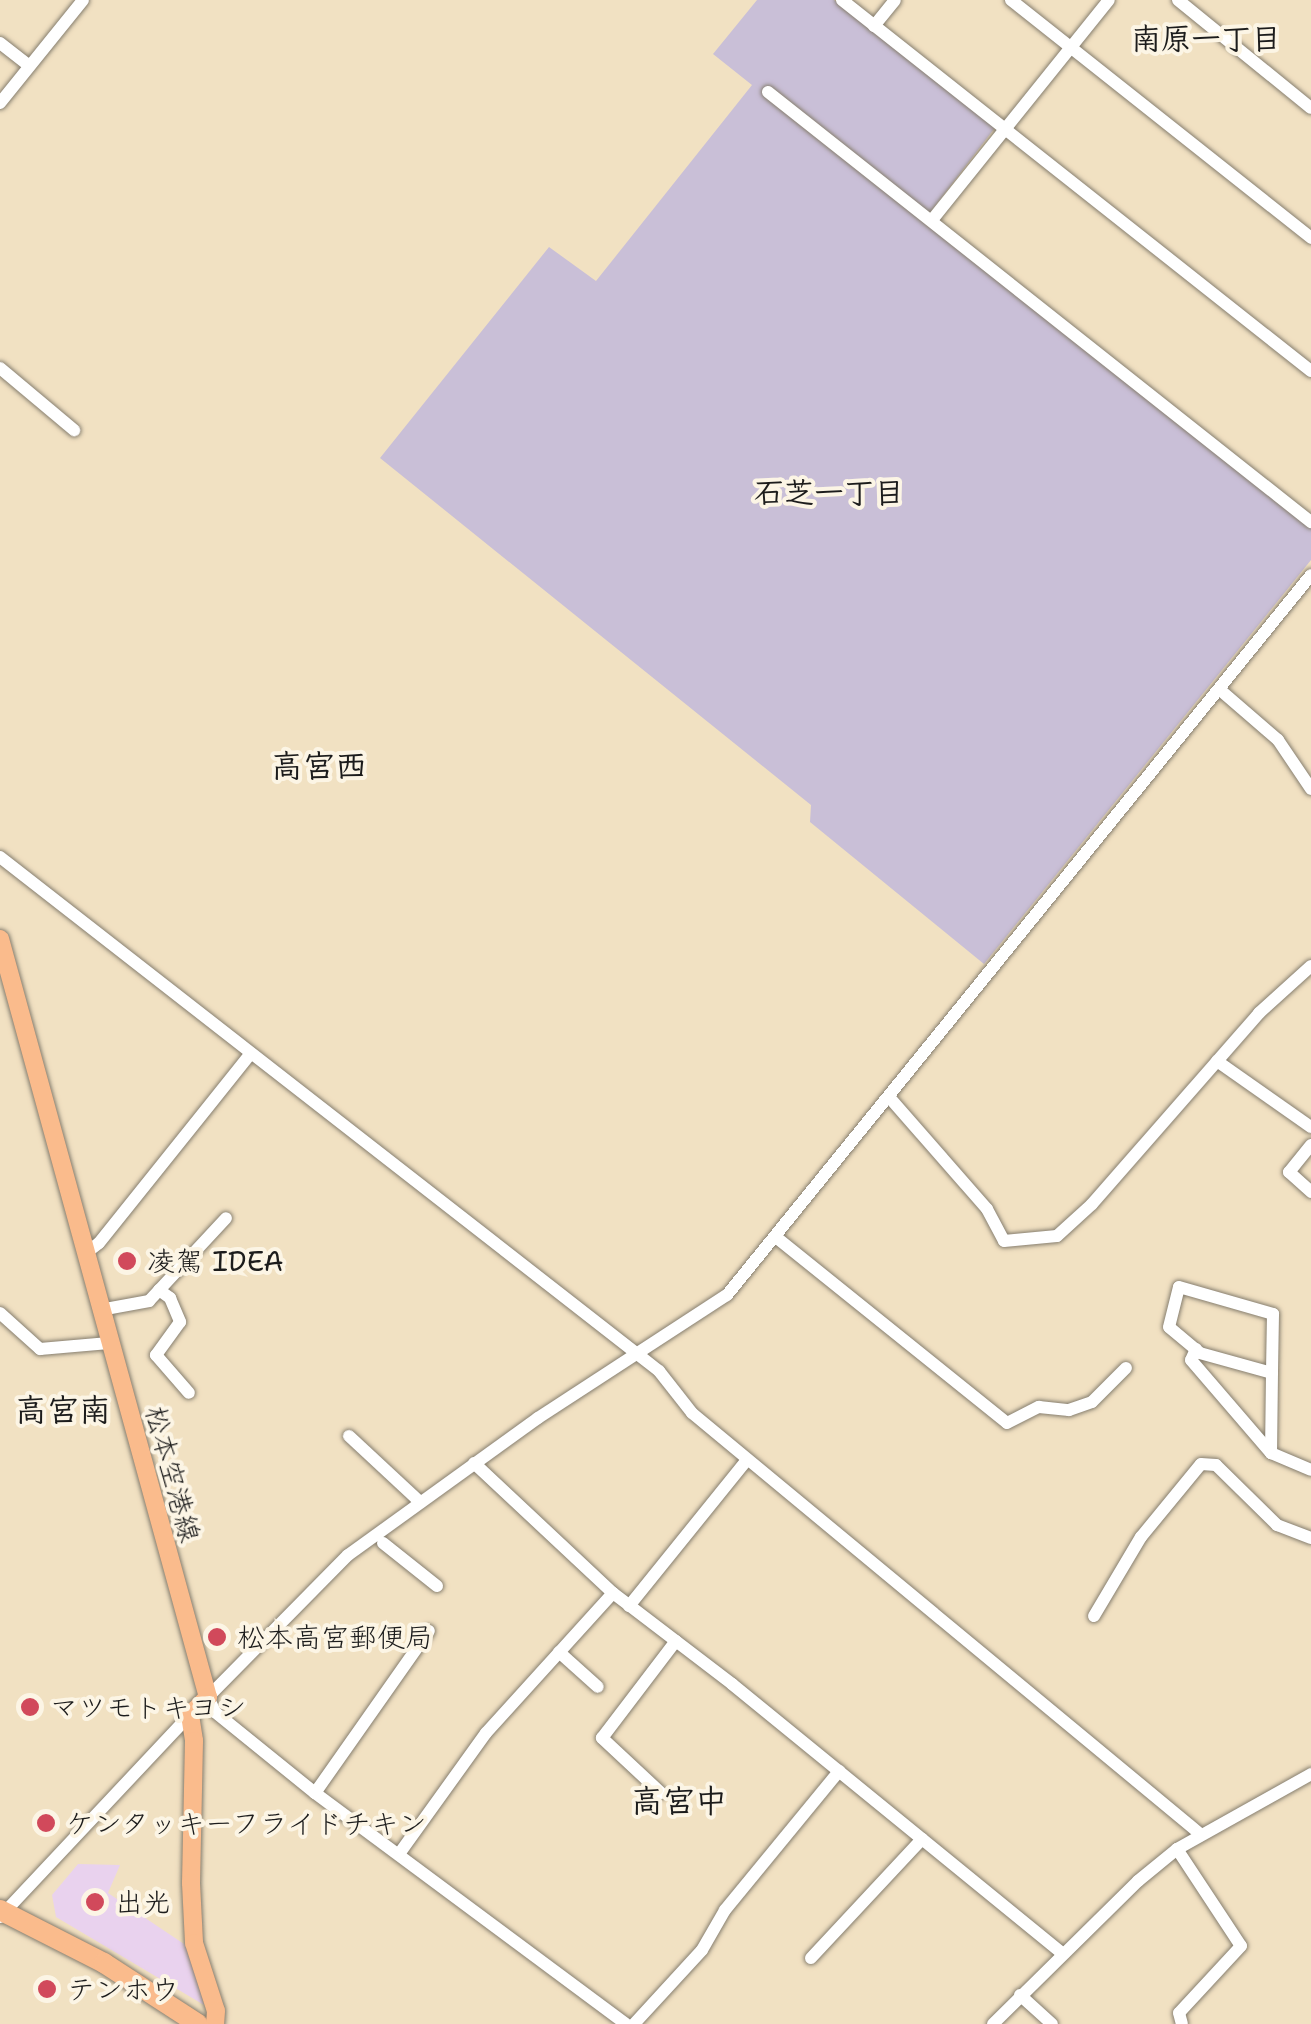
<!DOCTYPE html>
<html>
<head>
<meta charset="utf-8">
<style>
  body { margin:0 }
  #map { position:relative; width:1311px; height:2024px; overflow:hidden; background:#f1e1c2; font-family:"Shantell Sans","Klee One",sans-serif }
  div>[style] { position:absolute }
  .built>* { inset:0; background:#e9d2ee }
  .industrial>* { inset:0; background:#c9bfd7 }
  .roads { filter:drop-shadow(0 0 2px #867e6f) drop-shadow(0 0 2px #867e6f) }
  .minor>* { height:12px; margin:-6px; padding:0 6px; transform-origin:6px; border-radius:6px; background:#fff }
  .major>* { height:18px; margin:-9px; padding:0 9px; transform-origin:9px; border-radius:9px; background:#fabb8c }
  .highway>* { height:20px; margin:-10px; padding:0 10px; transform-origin:10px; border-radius:10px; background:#fabb8c }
  .dots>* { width:28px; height:28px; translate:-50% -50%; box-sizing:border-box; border:5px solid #fcf5e5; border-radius:50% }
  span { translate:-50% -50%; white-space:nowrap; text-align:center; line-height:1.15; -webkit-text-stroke:8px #fcf5e5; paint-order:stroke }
  .poi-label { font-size:28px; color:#1c1c1c }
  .left { translate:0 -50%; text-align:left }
  .street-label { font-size:28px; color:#1c1c1c }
  .neighbourhood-label { font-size:30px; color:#1c1c1c; font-weight:700 }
  .quarter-label { font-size:32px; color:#1c1c1c; font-weight:700 }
</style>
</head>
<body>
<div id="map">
  <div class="built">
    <div style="clip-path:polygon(78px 1864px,120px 1865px,108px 1893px,187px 1946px,204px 2005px,56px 1917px,52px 1895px)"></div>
  </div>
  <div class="industrial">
    <div style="clip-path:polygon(757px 0,834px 0,994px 124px,994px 129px,925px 219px,1311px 527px,1311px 560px,984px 964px,810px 822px,811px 805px,380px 458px,549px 247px,596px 281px,752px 85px,713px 54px)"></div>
  </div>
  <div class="roads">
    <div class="minor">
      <div style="left:842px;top:0;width:598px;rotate:38.35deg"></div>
      <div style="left:1011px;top:0;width:383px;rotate:38.4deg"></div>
      <div style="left:1178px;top:0;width:171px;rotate:39.1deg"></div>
      <div style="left:874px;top:26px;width:33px;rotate:-51deg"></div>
      <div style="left:0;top:43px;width:37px;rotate:38deg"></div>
      <div style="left:768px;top:92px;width:693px;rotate:38.38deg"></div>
      <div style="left:0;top:103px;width:132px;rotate:-51.1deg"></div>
      <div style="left:932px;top:220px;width:282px;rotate:-51.2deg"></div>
      <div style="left:0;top:368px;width:97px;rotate:40deg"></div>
      <div style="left:1219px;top:689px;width:78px;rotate:40.8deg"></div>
      <div style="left:1278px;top:740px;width:59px;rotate:56deg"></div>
      <div style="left:0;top:857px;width:836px;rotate:37.95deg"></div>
      <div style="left:659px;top:1371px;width:53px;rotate:51.8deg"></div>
      <div style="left:692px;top:1413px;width:658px;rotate:39.64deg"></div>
      <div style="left:1217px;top:1061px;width:115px;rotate:35.1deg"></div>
      <div style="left:889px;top:1097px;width:149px;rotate:48.8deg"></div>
      <div style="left:987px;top:1209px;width:36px;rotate:62deg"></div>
      <div style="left:1004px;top:1241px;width:53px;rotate:-5.4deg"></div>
      <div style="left:1057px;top:1236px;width:47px;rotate:-42.4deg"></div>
      <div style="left:1092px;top:1204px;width:254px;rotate:-48.8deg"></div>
      <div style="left:1259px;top:1013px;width:70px;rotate:-42.1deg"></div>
      <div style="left:1311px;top:1145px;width:35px;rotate:129deg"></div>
      <div style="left:1289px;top:1172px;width:30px;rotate:42deg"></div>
      <div style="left:777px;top:1238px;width:295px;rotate:38.8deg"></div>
      <div style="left:1007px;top:1423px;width:36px;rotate:-27deg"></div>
      <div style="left:1039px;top:1407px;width:30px;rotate:6deg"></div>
      <div style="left:1069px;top:1410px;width:24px;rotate:-19deg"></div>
      <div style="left:1092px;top:1402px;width:48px;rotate:-45deg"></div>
      <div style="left:86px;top:1253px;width:16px;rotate:-38deg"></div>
      <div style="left:99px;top:1243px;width:243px;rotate:-51.3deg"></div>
      <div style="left:159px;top:1290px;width:14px;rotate:36deg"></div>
      <div style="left:170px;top:1298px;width:26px;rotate:67deg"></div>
      <div style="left:180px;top:1322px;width:41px;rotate:126deg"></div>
      <div style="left:156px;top:1355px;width:50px;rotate:49deg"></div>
      <div style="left:100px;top:1310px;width:50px;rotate:-10.4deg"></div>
      <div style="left:149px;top:1301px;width:113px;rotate:-47.1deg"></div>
      <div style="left:0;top:1313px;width:54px;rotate:42deg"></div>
      <div style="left:40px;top:1349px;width:69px;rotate:-5deg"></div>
      <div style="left:1196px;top:1349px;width:12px;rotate:114deg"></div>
      <div style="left:1191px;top:1360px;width:123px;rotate:49.3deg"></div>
      <div style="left:1272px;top:1373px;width:75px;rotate:-164.5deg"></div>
      <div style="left:1200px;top:1353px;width:40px;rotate:-140deg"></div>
      <div style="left:1169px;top:1327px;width:41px;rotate:-76deg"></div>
      <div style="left:1179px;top:1287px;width:98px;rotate:16deg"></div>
      <div style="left:1273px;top:1314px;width:59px;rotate:91deg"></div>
      <div style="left:1272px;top:1373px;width:80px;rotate:90.7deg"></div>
      <div style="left:1271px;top:1453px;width:43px;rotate:23deg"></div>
      <div style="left:349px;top:1436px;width:97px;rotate:42.9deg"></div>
      <div style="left:474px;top:1463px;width:190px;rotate:43.1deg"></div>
      <div style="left:613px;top:1593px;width:150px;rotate:37.4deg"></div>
      <div style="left:732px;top:1684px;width:426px;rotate:39.2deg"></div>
      <div style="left:383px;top:1543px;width:69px;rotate:38.5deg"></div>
      <div style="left:629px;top:1606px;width:188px;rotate:-51.1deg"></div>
      <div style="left:1094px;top:1616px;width:92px;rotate:-59.3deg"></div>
      <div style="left:1141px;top:1537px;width:94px;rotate:-50.6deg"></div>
      <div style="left:1201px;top:1464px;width:15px;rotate:4deg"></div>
      <div style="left:1216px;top:1465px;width:86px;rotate:44.5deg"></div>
      <div style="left:1277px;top:1525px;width:36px;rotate:21deg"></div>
      <div style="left:559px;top:1652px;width:52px;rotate:41.9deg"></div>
      <div style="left:315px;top:1793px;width:198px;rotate:-54.9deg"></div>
      <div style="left:661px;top:1793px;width:81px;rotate:-137deg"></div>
      <div style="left:602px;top:1738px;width:122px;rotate:-52.7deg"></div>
      <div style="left:1177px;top:1849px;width:116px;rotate:56.6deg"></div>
      <div style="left:1241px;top:1946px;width:91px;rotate:132.8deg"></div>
      <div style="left:1179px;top:2013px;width:11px;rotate:75deg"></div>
      <div style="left:399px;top:1854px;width:149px;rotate:-54.3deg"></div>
      <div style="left:486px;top:1733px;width:189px;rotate:-47.8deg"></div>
      <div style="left:0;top:1917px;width:277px;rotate:-46.8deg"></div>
      <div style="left:811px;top:1958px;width:163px;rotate:-47deg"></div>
      <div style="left:1020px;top:1995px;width:43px;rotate:42.2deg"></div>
      <div style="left:626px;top:2024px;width:387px;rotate:-143.4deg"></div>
      <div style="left:315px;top:1793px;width:129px;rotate:-141deg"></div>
      <div style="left:215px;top:1712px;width:17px;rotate:-115deg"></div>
      <div style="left:208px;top:1697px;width:199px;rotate:-45.4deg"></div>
      <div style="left:348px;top:1555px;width:234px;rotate:-35.8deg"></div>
      <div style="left:538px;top:1418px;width:225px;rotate:-33.1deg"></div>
      <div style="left:727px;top:1295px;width:927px;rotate:-50.95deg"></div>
      <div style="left:634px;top:2024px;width:100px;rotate:-47.4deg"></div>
      <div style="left:702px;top:1950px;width:46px;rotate:-60.1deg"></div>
      <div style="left:725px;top:1910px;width:180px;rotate:-50.6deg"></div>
      <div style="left:993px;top:2024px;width:204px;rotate:-44.6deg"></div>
      <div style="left:1138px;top:1881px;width:50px;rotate:-39.4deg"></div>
      <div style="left:1177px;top:1849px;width:154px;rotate:-29.2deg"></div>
    </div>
    <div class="major">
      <div style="left:0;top:939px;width:786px;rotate:74.66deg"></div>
      <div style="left:208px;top:1697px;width:25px;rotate:135deg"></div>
      <div style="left:190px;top:1715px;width:26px;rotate:81deg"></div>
      <div style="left:194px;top:1741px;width:142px;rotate:91.2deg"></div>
      <div style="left:191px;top:1883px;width:60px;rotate:87.1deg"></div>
      <div style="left:194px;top:1943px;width:71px;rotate:72.1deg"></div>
      <div style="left:216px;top:2011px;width:13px;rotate:94deg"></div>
    </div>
    <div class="highway">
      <div style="left:0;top:1910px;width:117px;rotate:27deg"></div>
      <div style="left:104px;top:1963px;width:112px;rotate:33deg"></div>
    </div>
  </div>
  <div class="dots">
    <div style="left:127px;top:1261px;background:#d1495b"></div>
    <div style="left:217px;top:1637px;background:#d1495b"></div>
    <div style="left:30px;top:1707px;background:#d1495b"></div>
    <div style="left:46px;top:1823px;background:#d1495b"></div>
    <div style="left:95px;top:1902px;background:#d1495b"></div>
    <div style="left:47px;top:1989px;background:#d1495b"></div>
  </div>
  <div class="poi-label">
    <span class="left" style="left:147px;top:1261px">凌駕 IDEA</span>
    <span class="left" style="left:237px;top:1637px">松本高宮郵便局</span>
    <span class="left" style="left:50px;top:1707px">マツモトキヨシ</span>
    <span class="left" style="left:66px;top:1823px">ケンタッキーフライドチキン</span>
    <span class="left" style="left:115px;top:1902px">出光</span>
    <span class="left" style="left:67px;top:1989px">テンホウ</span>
  </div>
  <div class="street-label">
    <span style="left:173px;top:1474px;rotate:75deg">松本空港線</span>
  </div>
  <div class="neighbourhood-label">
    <span style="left:1206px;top:39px">南原一丁目</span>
    <span style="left:829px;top:493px">石芝一丁目</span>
  </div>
  <div class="quarter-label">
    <span style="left:319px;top:766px">高宮西</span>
    <span style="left:63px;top:1410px">高宮南</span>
    <span style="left:679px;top:1801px">高宮中</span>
  </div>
</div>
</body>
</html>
